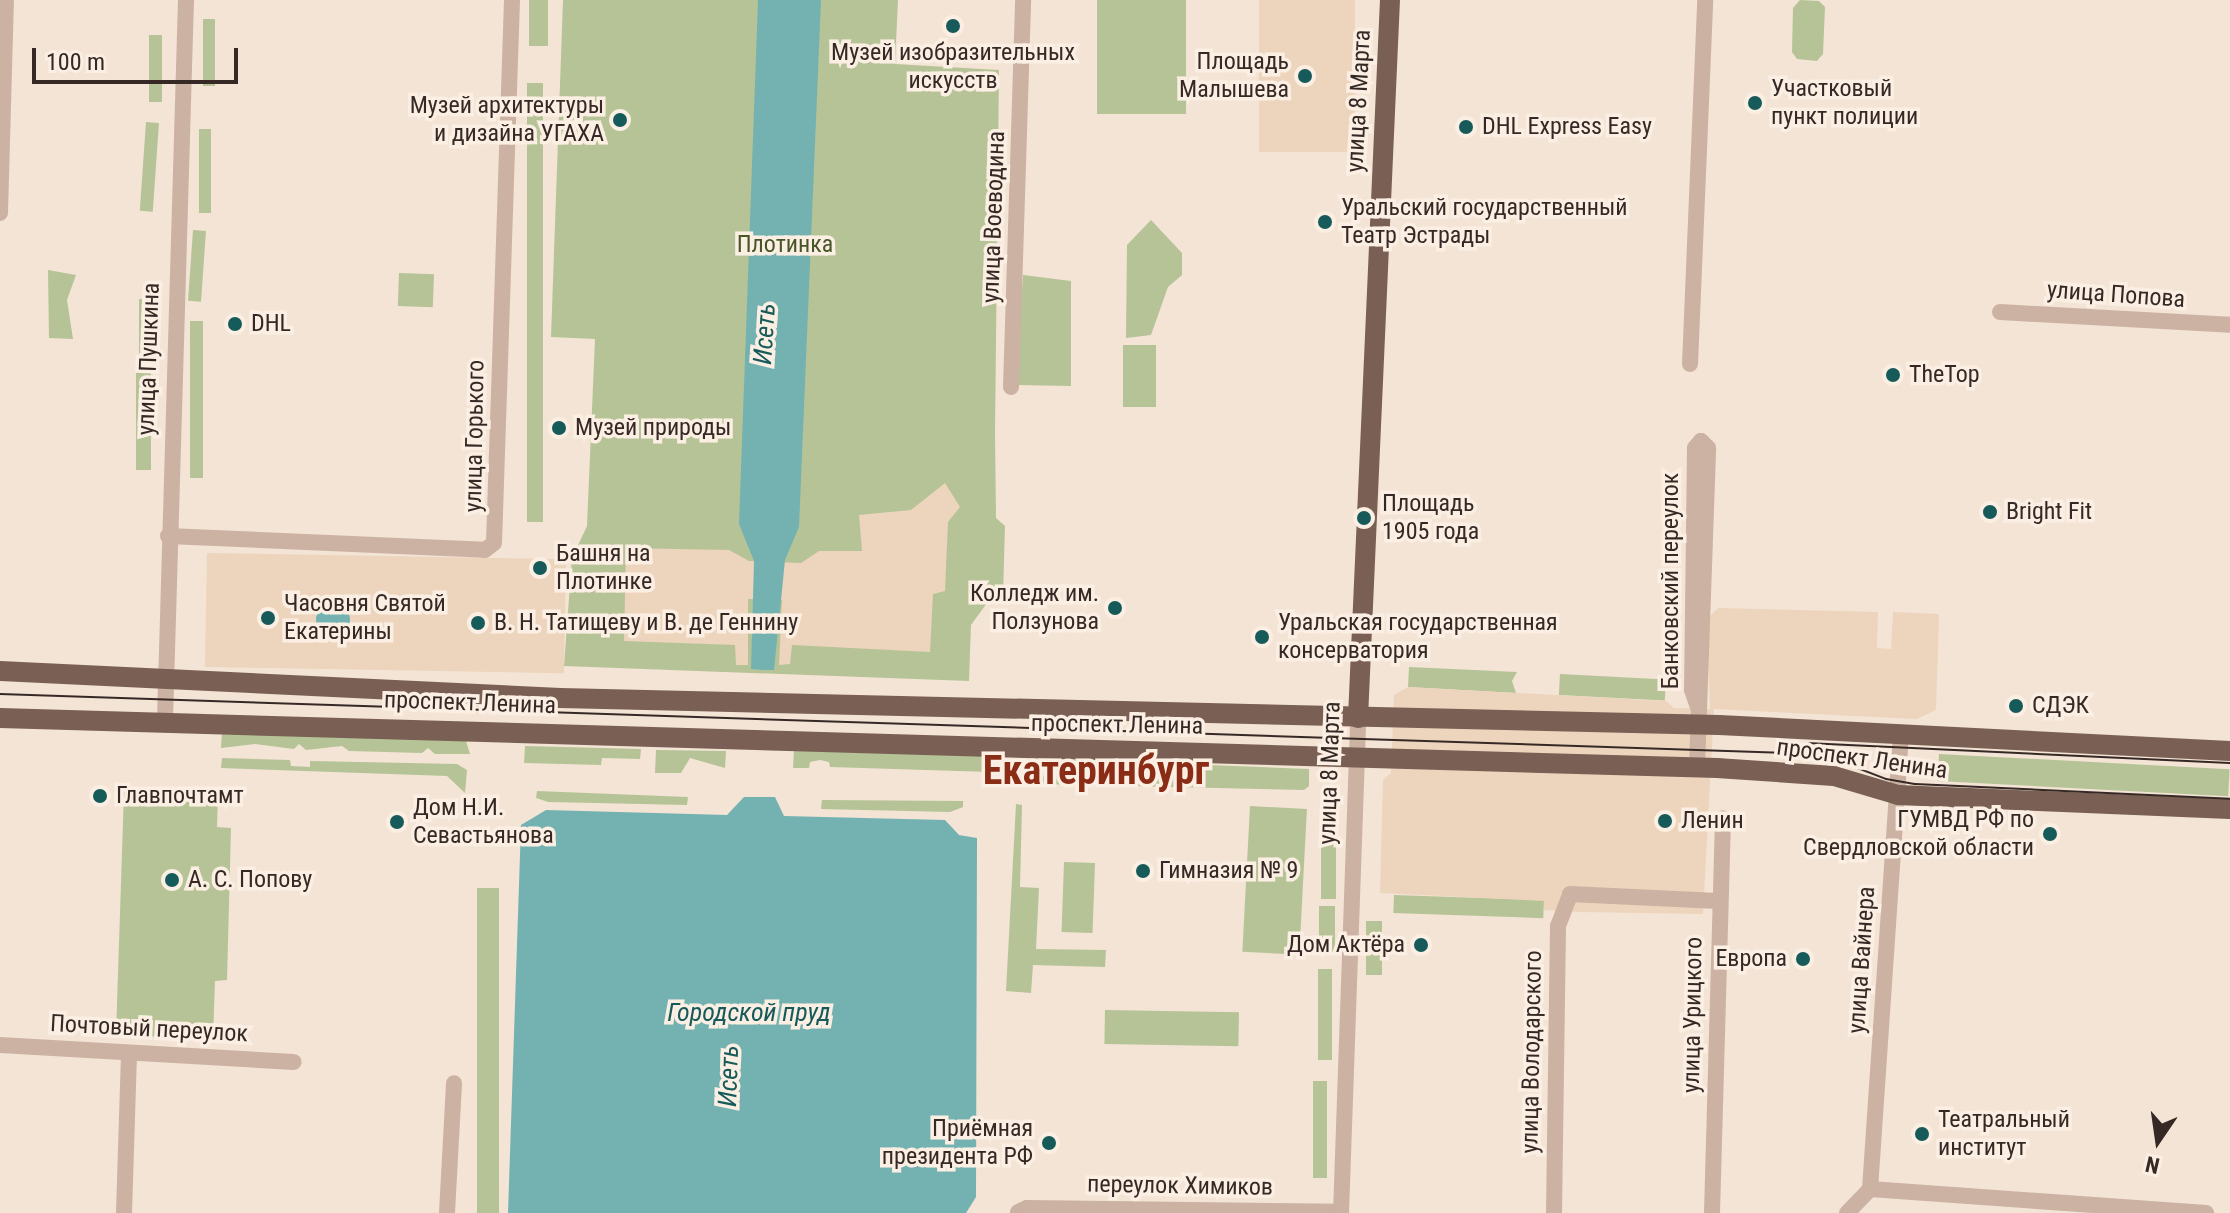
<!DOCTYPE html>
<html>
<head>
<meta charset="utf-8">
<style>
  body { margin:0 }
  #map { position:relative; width:2230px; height:1213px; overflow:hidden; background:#f3e4d6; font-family:"Roboto Condensed",sans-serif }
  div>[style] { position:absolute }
  .green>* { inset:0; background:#b6c396; transform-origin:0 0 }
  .plaza>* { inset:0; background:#edd4bc; transform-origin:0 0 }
  .water>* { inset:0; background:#73b2b1 }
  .round { border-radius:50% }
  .minor>* { height:16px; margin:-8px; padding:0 8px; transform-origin:8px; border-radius:8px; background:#ccb2a2 }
  .major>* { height:20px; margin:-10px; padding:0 10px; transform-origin:10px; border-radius:10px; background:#795f54 }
  .tram>* { height:2px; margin:-1px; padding:0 1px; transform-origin:1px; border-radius:1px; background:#362925 }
  .dots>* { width:22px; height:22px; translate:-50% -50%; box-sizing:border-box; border:4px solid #fbeee3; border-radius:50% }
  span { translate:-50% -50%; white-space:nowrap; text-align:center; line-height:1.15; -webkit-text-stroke:7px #fbeee3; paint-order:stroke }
  .poi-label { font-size:24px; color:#362925 }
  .right { translate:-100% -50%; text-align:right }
  .left { translate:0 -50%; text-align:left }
  .street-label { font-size:24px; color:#362925 }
  .park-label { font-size:24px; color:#475627 }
  .water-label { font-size:26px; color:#175a5a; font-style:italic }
  .town-label { font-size:40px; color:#8b2c17; font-weight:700 }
  .north { position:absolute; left:2118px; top:1101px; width:80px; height:80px; -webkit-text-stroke:6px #fbeee3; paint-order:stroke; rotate:193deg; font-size:22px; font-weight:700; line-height:32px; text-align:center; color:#362925 }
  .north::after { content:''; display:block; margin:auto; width:28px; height:36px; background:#362925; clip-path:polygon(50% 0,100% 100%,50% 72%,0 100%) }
  .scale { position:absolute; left:32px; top:48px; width:206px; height:36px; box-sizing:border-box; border:4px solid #362925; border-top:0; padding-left:10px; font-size:24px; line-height:28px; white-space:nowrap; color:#362925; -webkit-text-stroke:6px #fbeee3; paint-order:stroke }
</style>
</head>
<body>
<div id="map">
  <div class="green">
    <div style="left:529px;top:0;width:19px;height:46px"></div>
    <div style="clip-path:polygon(563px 0,898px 0,895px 64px,999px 70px,995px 432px,996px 518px,1005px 526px,1003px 596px,992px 596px,971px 625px,969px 681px,564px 666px,572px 558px,587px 526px,595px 339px,551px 337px)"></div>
    <div style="left:1097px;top:0;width:89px;height:114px"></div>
    <div style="clip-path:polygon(1800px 0,1819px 1px,1825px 7px,1823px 54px,1817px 61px,1797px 59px,1792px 52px,1793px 8px)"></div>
    <div style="left:203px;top:19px;width:12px;height:67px"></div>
    <div style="left:149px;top:35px;width:13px;height:67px"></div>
    <div style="left:527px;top:83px;width:16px;height:439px"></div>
    <div style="left:146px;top:122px;width:13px;height:89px;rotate:4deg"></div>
    <div style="left:199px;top:129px;width:12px;height:84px"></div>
    <div style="clip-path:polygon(1151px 220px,1182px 253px,1182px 275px,1168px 287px,1151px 335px,1126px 338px,1127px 245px)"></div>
    <div style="left:193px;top:230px;width:13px;height:71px;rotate:4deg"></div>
    <div style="clip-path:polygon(48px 270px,76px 275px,67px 300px,73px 339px,49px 338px)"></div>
    <div style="left:399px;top:273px;width:35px;height:33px;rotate:2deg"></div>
    <div style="clip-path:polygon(1023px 275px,1071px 281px,1071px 386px,1015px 385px)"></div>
    <div style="left:139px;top:299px;width:14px;height:54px"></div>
    <div style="left:190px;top:321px;width:13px;height:157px"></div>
    <div style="left:1123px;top:345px;width:33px;height:62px"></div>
    <div style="left:136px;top:362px;width:15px;height:108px"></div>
    <div style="clip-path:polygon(1409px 667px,1517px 672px,1512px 681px,1516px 693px,1408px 687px)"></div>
    <div style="left:1560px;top:674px;width:106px;height:21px;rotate:3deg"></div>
    <div style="clip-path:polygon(222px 732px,466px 741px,470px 754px,435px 754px,428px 748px,422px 753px,349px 751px,342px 746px,306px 750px,299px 744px,294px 749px,255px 744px,221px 748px)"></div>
    <div style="clip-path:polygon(525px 746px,641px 749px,640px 759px,602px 758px,601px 765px,524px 763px)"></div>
    <div style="clip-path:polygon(794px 749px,990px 754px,990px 772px,830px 767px,829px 762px,820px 760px,810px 762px,809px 768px,793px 768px)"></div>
    <div style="clip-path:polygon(656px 750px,726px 751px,725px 768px,690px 758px,681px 773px,655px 773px)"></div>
    <div style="left:1939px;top:754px;width:291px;height:27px;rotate:3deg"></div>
    <div style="clip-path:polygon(222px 758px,290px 760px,291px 766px,310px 767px,310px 761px,457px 764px,467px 770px,465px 793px,447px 776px,221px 768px)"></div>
    <div style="clip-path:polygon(1057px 759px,1309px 769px,1309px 786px,1304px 790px,1041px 784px,1048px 761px)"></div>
    <div style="clip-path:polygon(124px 791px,218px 793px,217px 827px,231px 828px,227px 980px,215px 981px,213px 1039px,116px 1035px)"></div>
    <div style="clip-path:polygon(537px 791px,688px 797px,687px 805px,548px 802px,536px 798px)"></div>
    <div style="clip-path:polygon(822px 800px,963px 801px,963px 807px,950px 812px,821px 809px)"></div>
    <div style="clip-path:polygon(1016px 804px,1022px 805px,1020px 887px,1039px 888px,1036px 949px,1106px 950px,1105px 967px,1033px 965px,1031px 993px,1006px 991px)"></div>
    <div style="left:1250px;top:806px;width:57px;height:146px;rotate:3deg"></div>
    <div style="left:1321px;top:808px;width:15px;height:91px"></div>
    <div style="left:1064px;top:862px;width:31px;height:70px;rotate:2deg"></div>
    <div style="left:477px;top:888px;width:22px;height:326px"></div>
    <div style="left:1394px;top:895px;width:150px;height:18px;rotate:2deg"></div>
    <div style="left:1319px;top:906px;width:16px;height:46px"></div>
    <div style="left:1366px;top:921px;width:16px;height:54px"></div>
    <div style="left:1318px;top:969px;width:14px;height:91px"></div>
    <div style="left:1105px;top:1010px;width:134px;height:34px;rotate:1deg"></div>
    <div style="left:1313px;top:1081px;width:14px;height:97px"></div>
  </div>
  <div class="plaza">
    <div style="left:1259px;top:0;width:96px;height:152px"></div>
    <div style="clip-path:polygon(945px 483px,960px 507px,948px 522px,945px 591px,933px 594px,930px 652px,792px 645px,790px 664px,779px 665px,782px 600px,748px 599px,748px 665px,736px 665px,735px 645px,624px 641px,626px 548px,729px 550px,749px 561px,801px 563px,819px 551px,862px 551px,859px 515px,911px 510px)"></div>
    <div style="left:207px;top:553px;width:359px;height:114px;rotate:1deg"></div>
    <div style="clip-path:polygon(1718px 608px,1878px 612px,1877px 648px,1891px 649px,1893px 612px,1939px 614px,1936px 710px,1917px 719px,1714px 709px,1703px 914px,1581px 912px,1544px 910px,1544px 901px,1380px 893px,1383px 780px,1391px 773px,1394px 695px,1408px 687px,1666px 701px,1674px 708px,1710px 709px,1707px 619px)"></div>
  </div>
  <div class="water">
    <div style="clip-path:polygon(758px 0,821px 0,799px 527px,785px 560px,774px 670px,764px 670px,751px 669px,754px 561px,739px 524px)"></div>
    <div class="round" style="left:316px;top:603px;width:34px;height:34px"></div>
    <div style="clip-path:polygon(744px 797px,775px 797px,784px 816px,945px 820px,959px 835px,977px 838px,976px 1197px,966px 1213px,508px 1213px,521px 825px,546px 810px,727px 815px)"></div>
  </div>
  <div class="minor">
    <div style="left:0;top:213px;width:213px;rotate:-88.4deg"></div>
    <div style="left:2000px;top:312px;width:230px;rotate:3.2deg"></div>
    <div style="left:1690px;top:364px;width:364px;rotate:-87.6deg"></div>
    <div style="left:1011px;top:387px;width:387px;rotate:-88.2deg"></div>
    <div style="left:168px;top:536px;width:317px;rotate:2.5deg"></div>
    <div style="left:485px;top:550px;width:11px;rotate:-38deg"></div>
    <div style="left:494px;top:543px;width:543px;rotate:-88.1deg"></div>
    <div style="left:165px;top:720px;width:720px;rotate:-88.33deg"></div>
    <div style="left:1697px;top:767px;width:319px;rotate:-88deg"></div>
    <div style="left:1708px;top:448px;width:10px;rotate:-135deg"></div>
    <div style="left:1701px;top:441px;width:9px;rotate:131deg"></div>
    <div style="left:1695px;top:448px;width:242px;rotate:90.7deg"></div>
    <div style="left:1692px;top:690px;width:18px;rotate:71deg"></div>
    <div style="left:0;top:1045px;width:294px;rotate:3.3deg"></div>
    <div style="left:1870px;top:1189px;width:457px;rotate:-86.1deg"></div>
    <div style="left:1018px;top:1212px;width:10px;rotate:-24deg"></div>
    <div style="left:1027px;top:1208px;width:314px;rotate:0.7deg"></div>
    <div style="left:124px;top:1213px;width:160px;rotate:-88.2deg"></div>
    <div style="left:447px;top:1213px;width:130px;rotate:-86.9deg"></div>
    <div style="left:1341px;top:1213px;width:495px;rotate:-88deg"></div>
    <div style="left:1554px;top:1213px;width:287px;rotate:-89.2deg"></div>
    <div style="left:1558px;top:926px;width:34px;rotate:-69deg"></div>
    <div style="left:1570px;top:894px;width:148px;rotate:2.7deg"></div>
    <div style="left:1712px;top:1213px;width:395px;rotate:-88.4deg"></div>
    <div style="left:1847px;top:1213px;width:33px;rotate:-46deg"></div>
    <div style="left:1870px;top:1189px;width:337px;rotate:4.1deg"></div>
  </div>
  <div class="major">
    <div style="left:0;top:671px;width:561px;rotate:2.76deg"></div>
    <div style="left:560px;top:698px;width:1159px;rotate:1.33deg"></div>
    <div style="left:1719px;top:725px;width:512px;rotate:2.91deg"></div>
    <div style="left:0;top:718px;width:1718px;rotate:1.67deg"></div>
    <div style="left:1717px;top:768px;width:117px;rotate:3.9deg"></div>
    <div style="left:1834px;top:776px;width:67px;rotate:16.5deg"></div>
    <div style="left:1898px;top:795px;width:332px;rotate:2.4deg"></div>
    <div style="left:1358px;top:718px;width:719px;rotate:-87.45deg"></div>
  </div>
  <div class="tram">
    <div style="left:0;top:694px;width:1822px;rotate:1.89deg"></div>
    <div style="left:1821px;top:754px;width:70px;rotate:21deg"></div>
    <div style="left:1886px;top:779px;width:29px;rotate:10deg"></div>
    <div style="left:1915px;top:784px;width:315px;rotate:2.7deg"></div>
    <div style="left:1806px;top:743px;width:424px;rotate:2.7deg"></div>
  </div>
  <div class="dots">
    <div style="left:953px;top:26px;background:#175a5a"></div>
    <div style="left:1305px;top:76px;background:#175a5a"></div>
    <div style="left:1755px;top:103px;background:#175a5a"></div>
    <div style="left:620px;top:120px;background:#175a5a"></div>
    <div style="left:1466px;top:127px;background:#175a5a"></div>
    <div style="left:1325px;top:222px;background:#175a5a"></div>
    <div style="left:235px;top:324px;background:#175a5a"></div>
    <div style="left:1893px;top:375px;background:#175a5a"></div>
    <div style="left:559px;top:428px;background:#175a5a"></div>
    <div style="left:1990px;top:512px;background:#175a5a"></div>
    <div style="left:1364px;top:518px;background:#175a5a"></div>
    <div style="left:540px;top:568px;background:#175a5a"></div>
    <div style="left:1115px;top:608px;background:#175a5a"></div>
    <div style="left:268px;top:618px;background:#175a5a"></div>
    <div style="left:478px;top:623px;background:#175a5a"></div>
    <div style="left:1262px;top:637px;background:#175a5a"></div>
    <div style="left:2016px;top:706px;background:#175a5a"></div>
    <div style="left:100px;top:796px;background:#175a5a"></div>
    <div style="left:1665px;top:821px;background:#175a5a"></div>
    <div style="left:397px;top:822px;background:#175a5a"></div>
    <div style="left:2050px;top:834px;background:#175a5a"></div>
    <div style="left:1143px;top:871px;background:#175a5a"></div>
    <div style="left:172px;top:880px;background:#175a5a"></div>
    <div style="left:1421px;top:945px;background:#175a5a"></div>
    <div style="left:1803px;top:959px;background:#175a5a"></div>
    <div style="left:1922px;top:1134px;background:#175a5a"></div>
    <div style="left:1049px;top:1143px;background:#175a5a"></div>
  </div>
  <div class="poi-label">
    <span style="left:953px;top:67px">Музей изобразительных<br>искусств</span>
    <span class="right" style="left:1289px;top:76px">Площадь<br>Малышева</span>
    <span class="left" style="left:1771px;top:103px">Участковый<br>пункт полиции</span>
    <span class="right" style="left:604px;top:120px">Музей архитектуры<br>и дизайна УГАХА</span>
    <span class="left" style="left:1482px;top:127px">DHL Express Easy</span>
    <span class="left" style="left:1341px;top:222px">Уральский государственный<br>Театр Эстрады</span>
    <span class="left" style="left:251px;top:324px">DHL</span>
    <span class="left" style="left:1909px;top:375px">TheTop</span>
    <span class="left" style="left:575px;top:428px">Музей природы</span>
    <span class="left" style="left:1382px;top:518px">Площадь<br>1905 года</span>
    <span class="left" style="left:2006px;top:512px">Bright Fit</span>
    <span class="left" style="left:556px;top:568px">Башня на<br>Плотинке</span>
    <span class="right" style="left:1099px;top:608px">Колледж им.<br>Ползунова</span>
    <span class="left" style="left:284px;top:618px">Часовня Святой<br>Екатерины</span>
    <span class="left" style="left:494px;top:623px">В. Н. Татищеву и В. де Геннину</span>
    <span class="left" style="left:1278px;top:637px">Уральская государственная<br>консерватория</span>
    <span class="left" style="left:2032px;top:706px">СДЭК</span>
    <span class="left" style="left:116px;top:796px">Главпочтамт</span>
    <span class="left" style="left:413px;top:822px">Дом Н.И.<br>Севастьянова</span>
    <span class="right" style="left:2034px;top:834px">ГУМВД РФ по<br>Свердловской области</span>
    <span class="left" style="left:1681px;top:821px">Ленин</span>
    <span class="left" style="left:1159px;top:871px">Гимназия № 9</span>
    <span class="left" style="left:188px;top:880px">А. С. Попову</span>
    <span class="right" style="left:1405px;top:945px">Дом Актёра</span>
    <span class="right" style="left:1787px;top:959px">Европа</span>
    <span class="left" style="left:1938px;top:1134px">Театральный<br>институт</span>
    <span class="right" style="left:1033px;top:1143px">Приёмная<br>президента РФ</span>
  </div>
  <div class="street-label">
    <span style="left:1359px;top:101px;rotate:-87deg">улица 8 Марта</span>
    <span style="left:994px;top:217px;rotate:-88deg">улица Воеводина</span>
    <span style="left:2116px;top:295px;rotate:4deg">улица Попова</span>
    <span style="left:149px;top:359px;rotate:-88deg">улица Пушкина</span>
    <span style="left:475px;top:436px;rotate:-89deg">улица Горького</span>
    <span style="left:1671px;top:581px;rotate:-90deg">Банковский переулок</span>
    <span style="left:470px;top:703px;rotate:2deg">проспект Ленина</span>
    <span style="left:1117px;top:725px;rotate:1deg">проспект Ленина</span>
    <span style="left:1862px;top:759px;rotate:8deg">проспект Ленина</span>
    <span style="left:1330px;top:773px;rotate:-88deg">улица 8 Марта</span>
    <span style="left:1862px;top:960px;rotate:-86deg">улица Вайнера</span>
    <span style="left:1693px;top:1015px;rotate:-89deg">улица Урицкого</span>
    <span style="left:149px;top:1029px;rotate:3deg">Почтовый переулок</span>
    <span style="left:1532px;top:1052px;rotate:-89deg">улица Володарского</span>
    <span style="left:1180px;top:1186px;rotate:1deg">переулок Химиков</span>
  </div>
  <div class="park-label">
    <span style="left:785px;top:245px">Плотинка</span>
  </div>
  <div class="water-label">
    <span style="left:765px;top:334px;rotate:-86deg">Исеть</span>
    <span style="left:749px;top:1013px">Городской пруд</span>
    <span style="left:729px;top:1076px;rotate:-88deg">Исеть</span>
  </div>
  <div class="town-label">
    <span style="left:1096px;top:771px">Екатеринбург</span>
  </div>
  <div class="north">N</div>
  <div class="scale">100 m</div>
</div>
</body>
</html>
